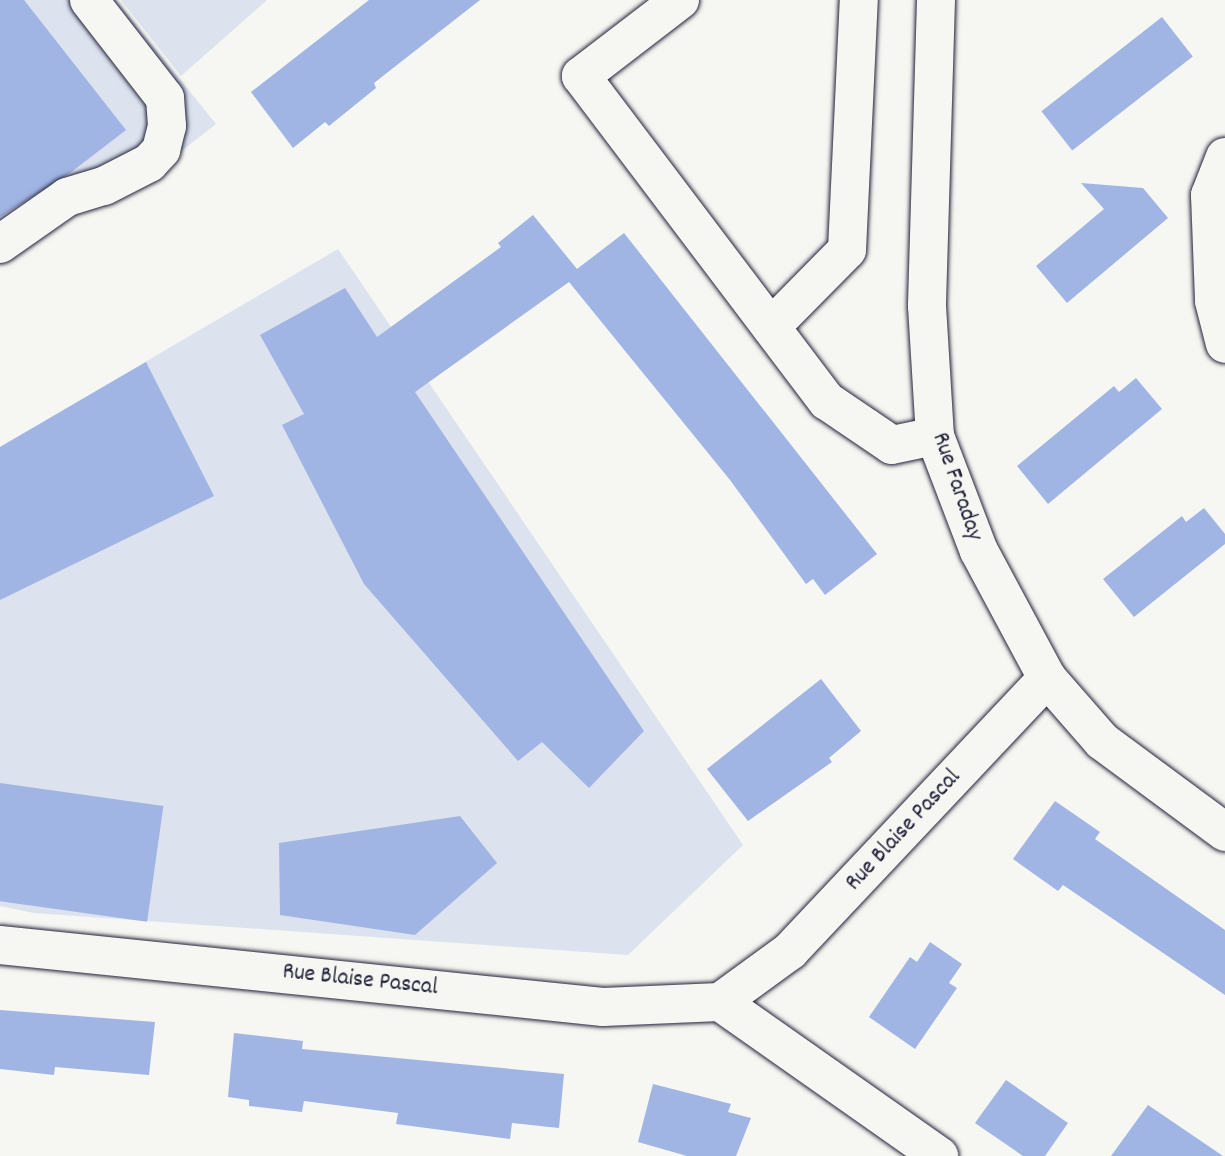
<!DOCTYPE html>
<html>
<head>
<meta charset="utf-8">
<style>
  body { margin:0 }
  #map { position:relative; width:1225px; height:1156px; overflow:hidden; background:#f6f6f2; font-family:Dekko,sans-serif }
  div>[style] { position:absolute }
  .built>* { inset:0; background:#dce2ee }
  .building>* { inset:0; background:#a0b5e3; transform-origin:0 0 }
  .roads { filter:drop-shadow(0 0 2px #22223b) drop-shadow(0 0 2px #22223b) }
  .minor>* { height:38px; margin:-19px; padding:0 19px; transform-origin:19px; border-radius:19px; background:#f6f6f2 }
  span { translate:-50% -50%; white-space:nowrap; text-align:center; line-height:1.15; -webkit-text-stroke:5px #f6f6f2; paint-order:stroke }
  .street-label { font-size:24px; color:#22223b }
</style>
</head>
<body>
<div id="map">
  <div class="built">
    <div style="clip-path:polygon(0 0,116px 0,216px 124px,133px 189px,75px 201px,0 255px)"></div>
    <div style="clip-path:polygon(121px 0,267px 0,181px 76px)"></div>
    <div style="clip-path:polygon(338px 249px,743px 845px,628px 955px,34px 913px,0 906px,0 447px)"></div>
  </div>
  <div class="building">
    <div style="clip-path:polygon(0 0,24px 0,126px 130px,70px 173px,0 217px)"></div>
    <div style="clip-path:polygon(369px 0,480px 0,374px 83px,376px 88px,329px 126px,325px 122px,293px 148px,251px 92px)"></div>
    <div style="left:1162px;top:17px;width:50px;height:153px;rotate:52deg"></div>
    <div style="clip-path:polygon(1081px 183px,1143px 188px,1168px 218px,1067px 303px,1036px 266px,1104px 209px)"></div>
    <div style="clip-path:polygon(533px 215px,577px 269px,624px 233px,877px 554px,825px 595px,813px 579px,806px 584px,730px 480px,569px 282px,415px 392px,644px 731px,589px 788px,542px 742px,518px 761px,364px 584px,282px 425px,304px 414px,260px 335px,345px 288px,377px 337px,501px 247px,498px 243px)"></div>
    <div style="clip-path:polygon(146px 362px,214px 496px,0 600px,0 447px)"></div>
    <div style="clip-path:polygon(1136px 378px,1162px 409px,1048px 504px,1017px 466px,1114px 386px,1119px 392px)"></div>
    <div style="clip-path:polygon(1204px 508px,1225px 534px,1225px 544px,1134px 617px,1103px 579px,1182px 516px,1186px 522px)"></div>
    <div style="clip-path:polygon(821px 679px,861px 731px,829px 758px,832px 762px,748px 821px,707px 769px)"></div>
    <div style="left:0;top:783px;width:165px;height:117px;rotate:8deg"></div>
    <div style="clip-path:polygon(1055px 801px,1100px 832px,1095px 839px,1225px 930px,1225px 995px,1063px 885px,1058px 891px,1013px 859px)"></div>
    <div style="clip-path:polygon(460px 816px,497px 863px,415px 935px,280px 915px,279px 843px)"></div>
    <div style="clip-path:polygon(930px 942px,962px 964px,949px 983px,957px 988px,915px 1049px,869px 1017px,910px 957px,917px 962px)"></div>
    <div style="clip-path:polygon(0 1010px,155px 1022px,149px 1075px,55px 1067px,54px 1075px,0 1069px)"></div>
    <div style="clip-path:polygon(234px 1033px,303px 1041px,302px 1049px,564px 1074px,559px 1128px,512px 1123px,510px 1139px,396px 1124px,398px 1113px,304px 1101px,302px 1112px,249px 1106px,249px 1100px,228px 1097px)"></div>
    <div style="clip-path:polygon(1006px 1080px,1068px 1123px,1045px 1156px,1023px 1156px,975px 1123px)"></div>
    <div style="clip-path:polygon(653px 1084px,731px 1104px,728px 1112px,751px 1118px,736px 1156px,687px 1156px,638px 1142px)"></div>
    <div style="clip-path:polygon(1148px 1105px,1223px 1156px,1111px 1156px)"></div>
  </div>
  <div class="roads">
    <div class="minor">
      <div style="left:680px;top:0;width:125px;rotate:142.5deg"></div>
      <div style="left:581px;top:76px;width:408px;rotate:52.9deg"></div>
      <div style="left:827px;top:401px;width:78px;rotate:34.1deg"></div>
      <div style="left:892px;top:445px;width:44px;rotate:-11.8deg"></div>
      <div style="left:936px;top:0;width:306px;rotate:91.7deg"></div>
      <div style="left:927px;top:306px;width:130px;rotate:86.5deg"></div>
      <div style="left:935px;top:436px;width:123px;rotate:69.1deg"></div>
      <div style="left:979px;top:551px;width:144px;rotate:61.8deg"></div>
      <div style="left:1047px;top:678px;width:84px;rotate:48.9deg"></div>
      <div style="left:1102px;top:741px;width:153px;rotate:36.5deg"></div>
      <div style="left:1225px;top:157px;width:41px;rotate:111.5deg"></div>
      <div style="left:1210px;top:195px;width:106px;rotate:87.8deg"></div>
      <div style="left:1214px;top:301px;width:44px;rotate:75.7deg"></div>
      <div style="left:0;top:244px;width:82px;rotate:-35deg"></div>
      <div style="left:67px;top:197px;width:39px;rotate:-17deg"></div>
      <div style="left:104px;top:186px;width:51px;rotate:-27.1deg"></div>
      <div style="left:149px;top:163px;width:18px;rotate:-47deg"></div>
      <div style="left:161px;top:150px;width:25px;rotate:-76deg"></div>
      <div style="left:167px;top:126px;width:28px;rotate:-94deg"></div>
      <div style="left:165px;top:98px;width:124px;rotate:-127.8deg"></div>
      <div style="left:771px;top:327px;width:108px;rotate:-45.4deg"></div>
      <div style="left:847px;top:250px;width:250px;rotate:-87.3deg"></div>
      <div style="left:0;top:945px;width:606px;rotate:5.87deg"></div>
      <div style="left:603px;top:1007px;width:117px;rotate:-2.4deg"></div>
      <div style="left:720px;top:1002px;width:87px;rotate:-36.1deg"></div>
      <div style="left:790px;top:951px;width:375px;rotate:-46.7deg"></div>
      <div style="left:720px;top:1002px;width:268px;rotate:35.1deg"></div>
    </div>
  </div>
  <div class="street-label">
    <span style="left:956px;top:487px;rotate:71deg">Rue Faraday</span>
    <span style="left:904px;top:831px;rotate:-47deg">Rue Blaise Pascal</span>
    <span style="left:360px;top:981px;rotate:6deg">Rue Blaise Pascal</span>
  </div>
</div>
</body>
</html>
